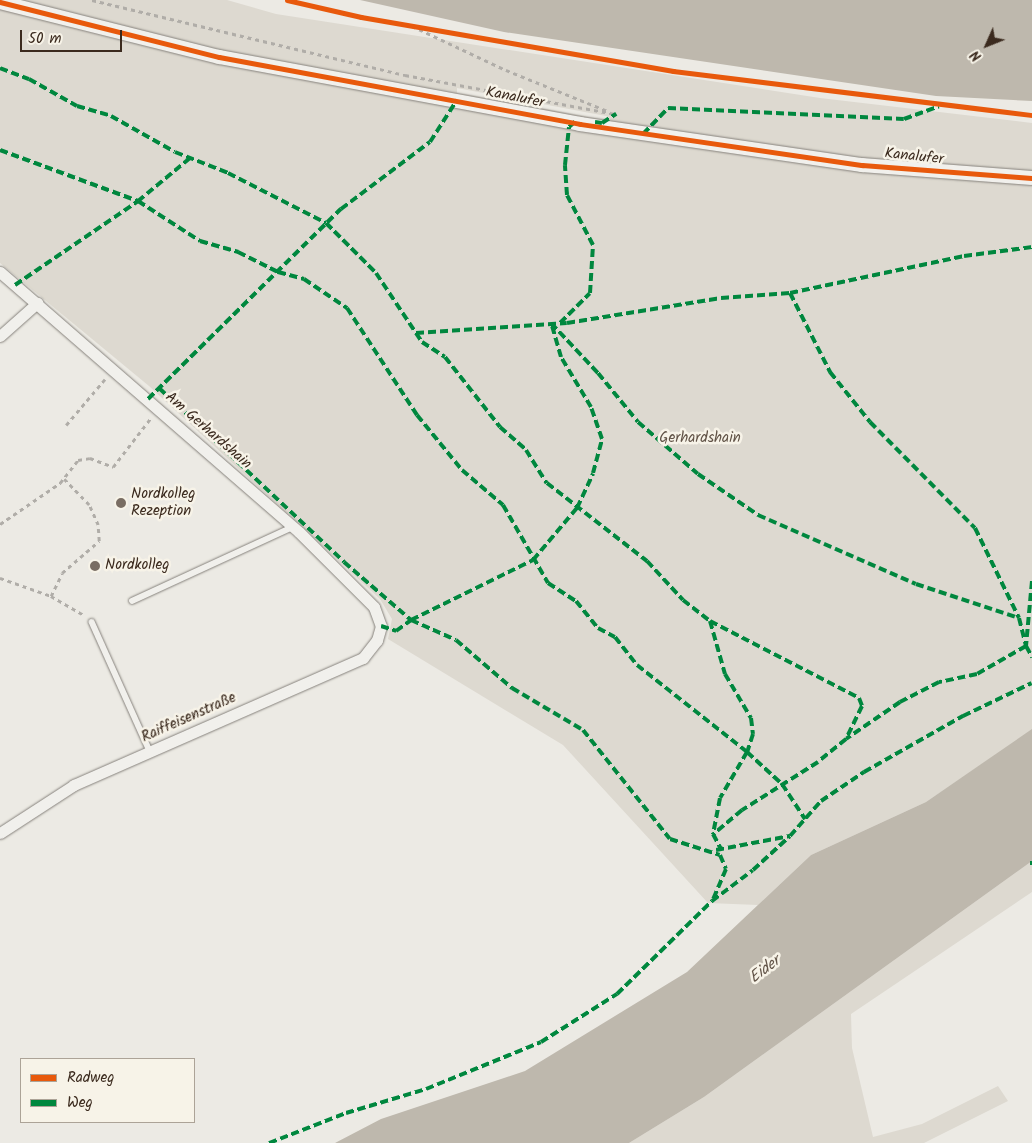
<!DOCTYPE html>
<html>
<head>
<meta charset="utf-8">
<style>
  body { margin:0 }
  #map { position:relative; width:1032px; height:1143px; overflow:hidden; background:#eceae4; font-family:Kalam,sans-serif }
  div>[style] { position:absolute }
  .green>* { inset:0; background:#ddd9d0 }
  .water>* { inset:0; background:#beb8ad }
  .path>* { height:2.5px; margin-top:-1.25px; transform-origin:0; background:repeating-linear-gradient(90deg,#b0ada8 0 4px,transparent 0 8px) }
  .roads { filter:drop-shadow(0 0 1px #86827c) drop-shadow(0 0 1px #86827c) }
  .service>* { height:5.5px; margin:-2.75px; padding:0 2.75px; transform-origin:2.75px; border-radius:2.75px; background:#f1f0ec }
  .minor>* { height:11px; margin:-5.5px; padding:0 5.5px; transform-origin:5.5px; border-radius:5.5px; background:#f1f0ec }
  .tertiary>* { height:14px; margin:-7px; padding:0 7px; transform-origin:7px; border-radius:7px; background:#f1f0ec }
  .quiet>* { height:4px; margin-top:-2px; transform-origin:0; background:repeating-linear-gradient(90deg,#00873e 0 8px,transparent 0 12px) }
  .cycleway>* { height:5px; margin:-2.5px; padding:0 2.5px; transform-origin:2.5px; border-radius:2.5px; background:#e8590c }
  .dots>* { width:14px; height:14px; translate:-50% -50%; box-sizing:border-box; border:2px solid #f7f3e8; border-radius:50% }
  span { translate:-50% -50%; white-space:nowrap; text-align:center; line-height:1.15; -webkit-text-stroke:5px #f7f3e8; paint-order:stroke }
  .street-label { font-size:15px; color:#3b2a1e }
  .park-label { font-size:15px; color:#605246 }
  .poi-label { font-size:15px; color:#3b2a1e }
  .left { translate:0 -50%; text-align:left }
  .water-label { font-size:16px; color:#625448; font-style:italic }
  .legend { position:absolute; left:20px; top:1058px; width:175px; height:65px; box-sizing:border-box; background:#f7f3e8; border:1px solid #aca397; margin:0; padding:6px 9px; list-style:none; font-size:15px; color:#3b2a1e }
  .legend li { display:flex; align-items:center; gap:10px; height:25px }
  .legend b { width:25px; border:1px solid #aca397 }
  .north { position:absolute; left:962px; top:20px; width:50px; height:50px; -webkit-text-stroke:4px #f7f3e8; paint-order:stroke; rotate:226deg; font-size:14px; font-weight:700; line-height:20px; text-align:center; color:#3b2a1e }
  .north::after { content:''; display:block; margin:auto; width:18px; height:22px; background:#3b2a1e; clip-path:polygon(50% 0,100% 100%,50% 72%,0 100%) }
  .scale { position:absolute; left:20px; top:30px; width:102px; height:22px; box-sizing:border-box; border:2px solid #3b2a1e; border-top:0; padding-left:6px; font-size:15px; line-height:18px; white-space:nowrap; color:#3b2a1e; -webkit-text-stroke:4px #f7f3e8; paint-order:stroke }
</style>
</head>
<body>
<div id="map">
  <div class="green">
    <div style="clip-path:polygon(evenodd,0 0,227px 0,276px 14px,820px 98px,1032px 123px,1032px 730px,926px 802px,811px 855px,758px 905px,708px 903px,563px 745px,388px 639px,392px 619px,380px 599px,149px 386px,0 263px,0 0,457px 88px,606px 116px,607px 116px,606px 120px,465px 94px,457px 93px,457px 88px)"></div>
    <div style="clip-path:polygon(1032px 861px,1032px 892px,851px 1014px,852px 1048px,873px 1137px,922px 1124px,998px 1086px,1008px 1101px,924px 1143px,629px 1143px,704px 1097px)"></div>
  </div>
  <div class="water">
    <div style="clip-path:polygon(360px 0,1032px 0,1032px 101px,936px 96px,504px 32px)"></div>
    <div style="clip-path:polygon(1032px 729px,1032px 861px,704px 1097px,629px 1143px,335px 1143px,381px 1119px,525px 1071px,687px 972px,811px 855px,926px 802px)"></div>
  </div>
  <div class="path">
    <div style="left:92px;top:0;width:322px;rotate:13.5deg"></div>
    <div style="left:405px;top:75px;width:215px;rotate:10.5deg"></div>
    <div style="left:412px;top:26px;width:104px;rotate:25.1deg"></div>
    <div style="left:506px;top:70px;width:112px;rotate:22deg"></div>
    <div style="left:66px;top:425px;width:60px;rotate:-49.7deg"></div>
    <div style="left:0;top:524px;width:73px;rotate:-34.3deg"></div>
    <div style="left:60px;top:483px;width:29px;rotate:-52deg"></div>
    <div style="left:78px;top:460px;width:12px;rotate:-9deg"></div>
    <div style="left:90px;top:458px;width:25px;rotate:21deg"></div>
    <div style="left:113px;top:467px;width:61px;rotate:-52.4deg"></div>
    <div style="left:0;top:578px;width:54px;rotate:19.4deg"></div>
    <div style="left:51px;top:596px;width:39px;rotate:30deg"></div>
    <div style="left:51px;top:596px;width:25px;rotate:-64deg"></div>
    <div style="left:62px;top:573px;width:49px;rotate:-40.9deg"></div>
    <div style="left:99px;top:541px;width:16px;rotate:-94deg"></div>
    <div style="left:98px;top:525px;width:22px;rotate:-114deg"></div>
    <div style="left:89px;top:505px;width:36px;rotate:-134deg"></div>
  </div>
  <div class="roads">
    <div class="service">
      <div style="left:132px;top:601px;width:177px;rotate:-24.7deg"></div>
      <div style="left:92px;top:622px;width:141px;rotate:65.8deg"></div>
    </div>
    <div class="minor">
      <div style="left:0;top:272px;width:396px;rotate:41deg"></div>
      <div style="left:299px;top:532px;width:106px;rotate:45deg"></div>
      <div style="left:374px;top:607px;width:20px;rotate:70deg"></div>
      <div style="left:381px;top:626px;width:15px;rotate:106deg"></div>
      <div style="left:377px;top:640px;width:23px;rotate:128deg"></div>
      <div style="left:363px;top:658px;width:316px;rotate:156.3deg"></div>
      <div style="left:74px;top:785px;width:88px;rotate:147deg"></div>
      <div style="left:0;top:336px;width:50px;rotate:-41.7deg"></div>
    </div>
    <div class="tertiary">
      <div style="left:0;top:2px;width:226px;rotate:14.1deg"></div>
      <div style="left:219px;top:57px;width:367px;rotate:10.5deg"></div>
      <div style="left:580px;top:124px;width:285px;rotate:8.3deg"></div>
      <div style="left:862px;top:165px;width:170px;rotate:4.4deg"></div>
    </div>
  </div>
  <div class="quiet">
    <div style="left:0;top:68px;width:31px;rotate:21deg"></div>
    <div style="left:29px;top:79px;width:55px;rotate:29.4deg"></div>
    <div style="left:77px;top:106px;width:35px;rotate:16deg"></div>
    <div style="left:111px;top:116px;width:73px;rotate:29.4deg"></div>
    <div style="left:175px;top:152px;width:57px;rotate:21.6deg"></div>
    <div style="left:228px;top:173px;width:110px;rotate:27deg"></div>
    <div style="left:326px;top:223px;width:71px;rotate:45deg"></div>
    <div style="left:376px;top:273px;width:83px;rotate:56.3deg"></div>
    <div style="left:422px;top:342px;width:27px;rotate:33deg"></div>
    <div style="left:445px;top:357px;width:89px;rotate:51.8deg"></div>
    <div style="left:500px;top:427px;width:35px;rotate:41deg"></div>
    <div style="left:526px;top:450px;width:39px;rotate:58deg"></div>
    <div style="left:547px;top:483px;width:127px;rotate:38deg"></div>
    <div style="left:647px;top:561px;width:53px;rotate:47.3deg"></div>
    <div style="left:683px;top:600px;width:34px;rotate:38deg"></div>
    <div style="left:710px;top:621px;width:55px;rotate:74.2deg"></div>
    <div style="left:725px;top:674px;width:51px;rotate:59.4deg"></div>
    <div style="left:751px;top:718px;width:16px;rotate:83deg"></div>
    <div style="left:753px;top:734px;width:19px;rotate:108deg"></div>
    <div style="left:747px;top:752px;width:53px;rotate:120.4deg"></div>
    <div style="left:720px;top:798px;width:37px;rotate:101deg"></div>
    <div style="left:713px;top:834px;width:17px;rotate:62deg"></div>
    <div style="left:595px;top:122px;width:7px;rotate:8deg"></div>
    <div style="left:602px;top:123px;width:17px;rotate:-33deg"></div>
    <div style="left:643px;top:134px;width:36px;rotate:-46deg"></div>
    <div style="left:668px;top:108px;width:236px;rotate:2.7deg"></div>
    <div style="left:904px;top:119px;width:37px;rotate:-20deg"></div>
    <div style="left:0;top:150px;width:147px;rotate:20.3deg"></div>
    <div style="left:190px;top:158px;width:67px;rotate:140.4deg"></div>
    <div style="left:138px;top:201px;width:74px;rotate:32.8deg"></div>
    <div style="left:200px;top:241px;width:40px;rotate:16deg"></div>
    <div style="left:238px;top:252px;width:45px;rotate:26.6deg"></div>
    <div style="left:278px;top:272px;width:27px;rotate:15deg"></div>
    <div style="left:304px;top:279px;width:52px;rotate:34deg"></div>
    <div style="left:347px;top:308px;width:128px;rotate:56.8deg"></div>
    <div style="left:417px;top:415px;width:71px;rotate:50.7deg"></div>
    <div style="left:462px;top:470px;width:54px;rotate:40.5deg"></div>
    <div style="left:503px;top:505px;width:90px;rotate:60deg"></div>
    <div style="left:548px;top:583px;width:33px;rotate:33deg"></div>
    <div style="left:576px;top:601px;width:35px;rotate:51deg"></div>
    <div style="left:598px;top:628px;width:19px;rotate:28deg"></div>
    <div style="left:615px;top:637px;width:36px;rotate:52deg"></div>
    <div style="left:637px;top:665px;width:140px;rotate:38.3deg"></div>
    <div style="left:747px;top:752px;width:47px;rotate:42.4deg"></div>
    <div style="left:782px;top:784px;width:42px;rotate:56.7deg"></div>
    <div style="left:15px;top:285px;width:149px;rotate:-34.3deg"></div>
    <div style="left:790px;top:293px;width:178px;rotate:-12deg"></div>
    <div style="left:964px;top:256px;width:69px;rotate:-7.5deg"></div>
    <div style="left:560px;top:323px;width:42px;rotate:-45deg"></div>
    <div style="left:590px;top:293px;width:48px;rotate:-86.4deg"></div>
    <div style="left:593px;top:245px;width:56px;rotate:-117.5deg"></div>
    <div style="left:567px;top:195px;width:30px;rotate:-94deg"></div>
    <div style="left:565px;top:165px;width:38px;rotate:-84deg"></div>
    <div style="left:569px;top:127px;width:9px;rotate:-41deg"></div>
    <div style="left:416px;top:333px;width:151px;rotate:-3.8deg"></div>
    <div style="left:567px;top:323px;width:156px;rotate:-9.2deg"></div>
    <div style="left:721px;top:298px;width:69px;rotate:-4.1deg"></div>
    <div style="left:790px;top:293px;width:89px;rotate:63.1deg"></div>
    <div style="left:830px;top:372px;width:64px;rotate:51.3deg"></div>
    <div style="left:870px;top:422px;width:149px;rotate:45.3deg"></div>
    <div style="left:975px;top:528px;width:100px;rotate:63.9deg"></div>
    <div style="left:1019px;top:618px;width:29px;rotate:76deg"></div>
    <div style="left:1026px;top:646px;width:56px;rotate:150.3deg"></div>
    <div style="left:977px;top:674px;width:39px;rotate:168deg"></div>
    <div style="left:939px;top:682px;width:44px;rotate:152.9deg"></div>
    <div style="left:900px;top:702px;width:65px;rotate:145.6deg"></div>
    <div style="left:159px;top:388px;width:254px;rotate:43.2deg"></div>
    <div style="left:344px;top:562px;width:89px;rotate:40.9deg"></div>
    <div style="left:411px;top:620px;width:49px;rotate:24deg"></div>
    <div style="left:456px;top:640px;width:74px;rotate:40.6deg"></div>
    <div style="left:512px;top:688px;width:82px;rotate:30.6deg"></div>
    <div style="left:583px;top:730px;width:139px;rotate:51.4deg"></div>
    <div style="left:670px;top:839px;width:52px;rotate:17.7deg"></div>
    <div style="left:720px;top:855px;width:15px;rotate:67deg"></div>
    <div style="left:726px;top:869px;width:33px;rotate:113deg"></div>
    <div style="left:148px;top:399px;width:271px;rotate:-44.6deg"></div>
    <div style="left:341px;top:209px;width:111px;rotate:-37deg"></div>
    <div style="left:430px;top:142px;width:50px;rotate:-57.3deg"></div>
    <div style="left:1032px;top:581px;width:65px;rotate:95.3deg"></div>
    <div style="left:1026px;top:646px;width:13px;rotate:61deg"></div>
    <div style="left:710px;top:621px;width:168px;rotate:27.3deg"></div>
    <div style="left:859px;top:698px;width:9px;rotate:69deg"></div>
    <div style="left:862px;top:706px;width:37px;rotate:116deg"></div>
    <div style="left:846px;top:739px;width:36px;rotate:141deg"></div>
    <div style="left:818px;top:762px;width:90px;rotate:147.7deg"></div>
    <div style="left:742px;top:810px;width:38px;rotate:140deg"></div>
    <div style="left:381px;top:626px;width:16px;rotate:18deg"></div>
    <div style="left:396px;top:631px;width:19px;rotate:-36deg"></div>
    <div style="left:411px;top:620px;width:136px;rotate:-26.2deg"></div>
    <div style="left:533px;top:560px;width:68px;rotate:-49.8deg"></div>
    <div style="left:577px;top:508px;width:38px;rotate:-65deg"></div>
    <div style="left:593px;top:473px;width:35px;rotate:-75deg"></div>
    <div style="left:602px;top:439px;width:34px;rotate:-109deg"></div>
    <div style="left:591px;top:407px;width:58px;rotate:-121deg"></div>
    <div style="left:561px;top:357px;width:35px;rotate:-106deg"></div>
    <div style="left:551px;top:323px;width:69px;rotate:46.8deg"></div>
    <div style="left:598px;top:373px;width:63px;rotate:50.8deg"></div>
    <div style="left:638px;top:422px;width:79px;rotate:40.9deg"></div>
    <div style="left:698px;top:474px;width:73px;rotate:34.3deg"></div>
    <div style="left:758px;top:515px;width:172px;rotate:23.6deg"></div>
    <div style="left:916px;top:584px;width:108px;rotate:18.3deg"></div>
    <div style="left:716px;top:850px;width:75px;rotate:-10.7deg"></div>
    <div style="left:1030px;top:863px;width:2px"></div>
    <div style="left:269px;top:1143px;width:83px;rotate:-21.3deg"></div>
    <div style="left:346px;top:1113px;width:84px;rotate:-16.7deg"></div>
    <div style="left:426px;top:1089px;width:124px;rotate:-22.2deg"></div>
    <div style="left:541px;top:1042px;width:90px;rotate:-32.3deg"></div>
    <div style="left:617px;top:994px;width:133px;rotate:-44.4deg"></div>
    <div style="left:712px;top:901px;width:51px;rotate:-37.1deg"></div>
    <div style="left:753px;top:870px;width:50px;rotate:-42.6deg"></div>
    <div style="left:790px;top:836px;width:47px;rotate:-48.5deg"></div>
    <div style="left:821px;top:801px;width:52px;rotate:-34deg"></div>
    <div style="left:864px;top:772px;width:114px;rotate:-29.5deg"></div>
    <div style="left:963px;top:716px;width:76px;rotate:-25.6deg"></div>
  </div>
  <div class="cycleway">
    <div style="left:287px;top:0;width:76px;rotate:12.9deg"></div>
    <div style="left:361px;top:17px;width:317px;rotate:9.8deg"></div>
    <div style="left:673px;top:71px;width:362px;rotate:7deg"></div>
    <div style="left:0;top:2px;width:226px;rotate:14.1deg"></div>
    <div style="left:219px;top:57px;width:367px;rotate:10.5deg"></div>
    <div style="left:580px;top:124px;width:285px;rotate:8.3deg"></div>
    <div style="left:862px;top:165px;width:170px;rotate:4.4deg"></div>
  </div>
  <div class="dots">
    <div style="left:121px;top:503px;background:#796d63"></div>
    <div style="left:95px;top:566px;background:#796d63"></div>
  </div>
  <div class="street-label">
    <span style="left:515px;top:98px;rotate:11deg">Kanalufer</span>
    <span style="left:914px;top:157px;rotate:6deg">Kanalufer</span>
    <span style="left:208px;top:431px;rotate:41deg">Am Gerhardshain</span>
    <span style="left:189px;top:718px;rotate:-24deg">Raiffeisenstraße</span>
  </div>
  <div class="park-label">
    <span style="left:700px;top:439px">Gerhardshain</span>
  </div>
  <div class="poi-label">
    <span class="left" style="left:131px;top:503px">Nordkolleg<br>Rezeption</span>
    <span class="left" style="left:105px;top:566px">Nordkolleg</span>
  </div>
  <div class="water-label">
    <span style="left:765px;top:970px;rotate:-37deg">Eider</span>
  </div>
  <ul class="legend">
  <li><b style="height:6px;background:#e8590c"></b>Radweg</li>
  <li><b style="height:6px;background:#00873e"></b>Weg</li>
  </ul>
  <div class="north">N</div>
  <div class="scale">50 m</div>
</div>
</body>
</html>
